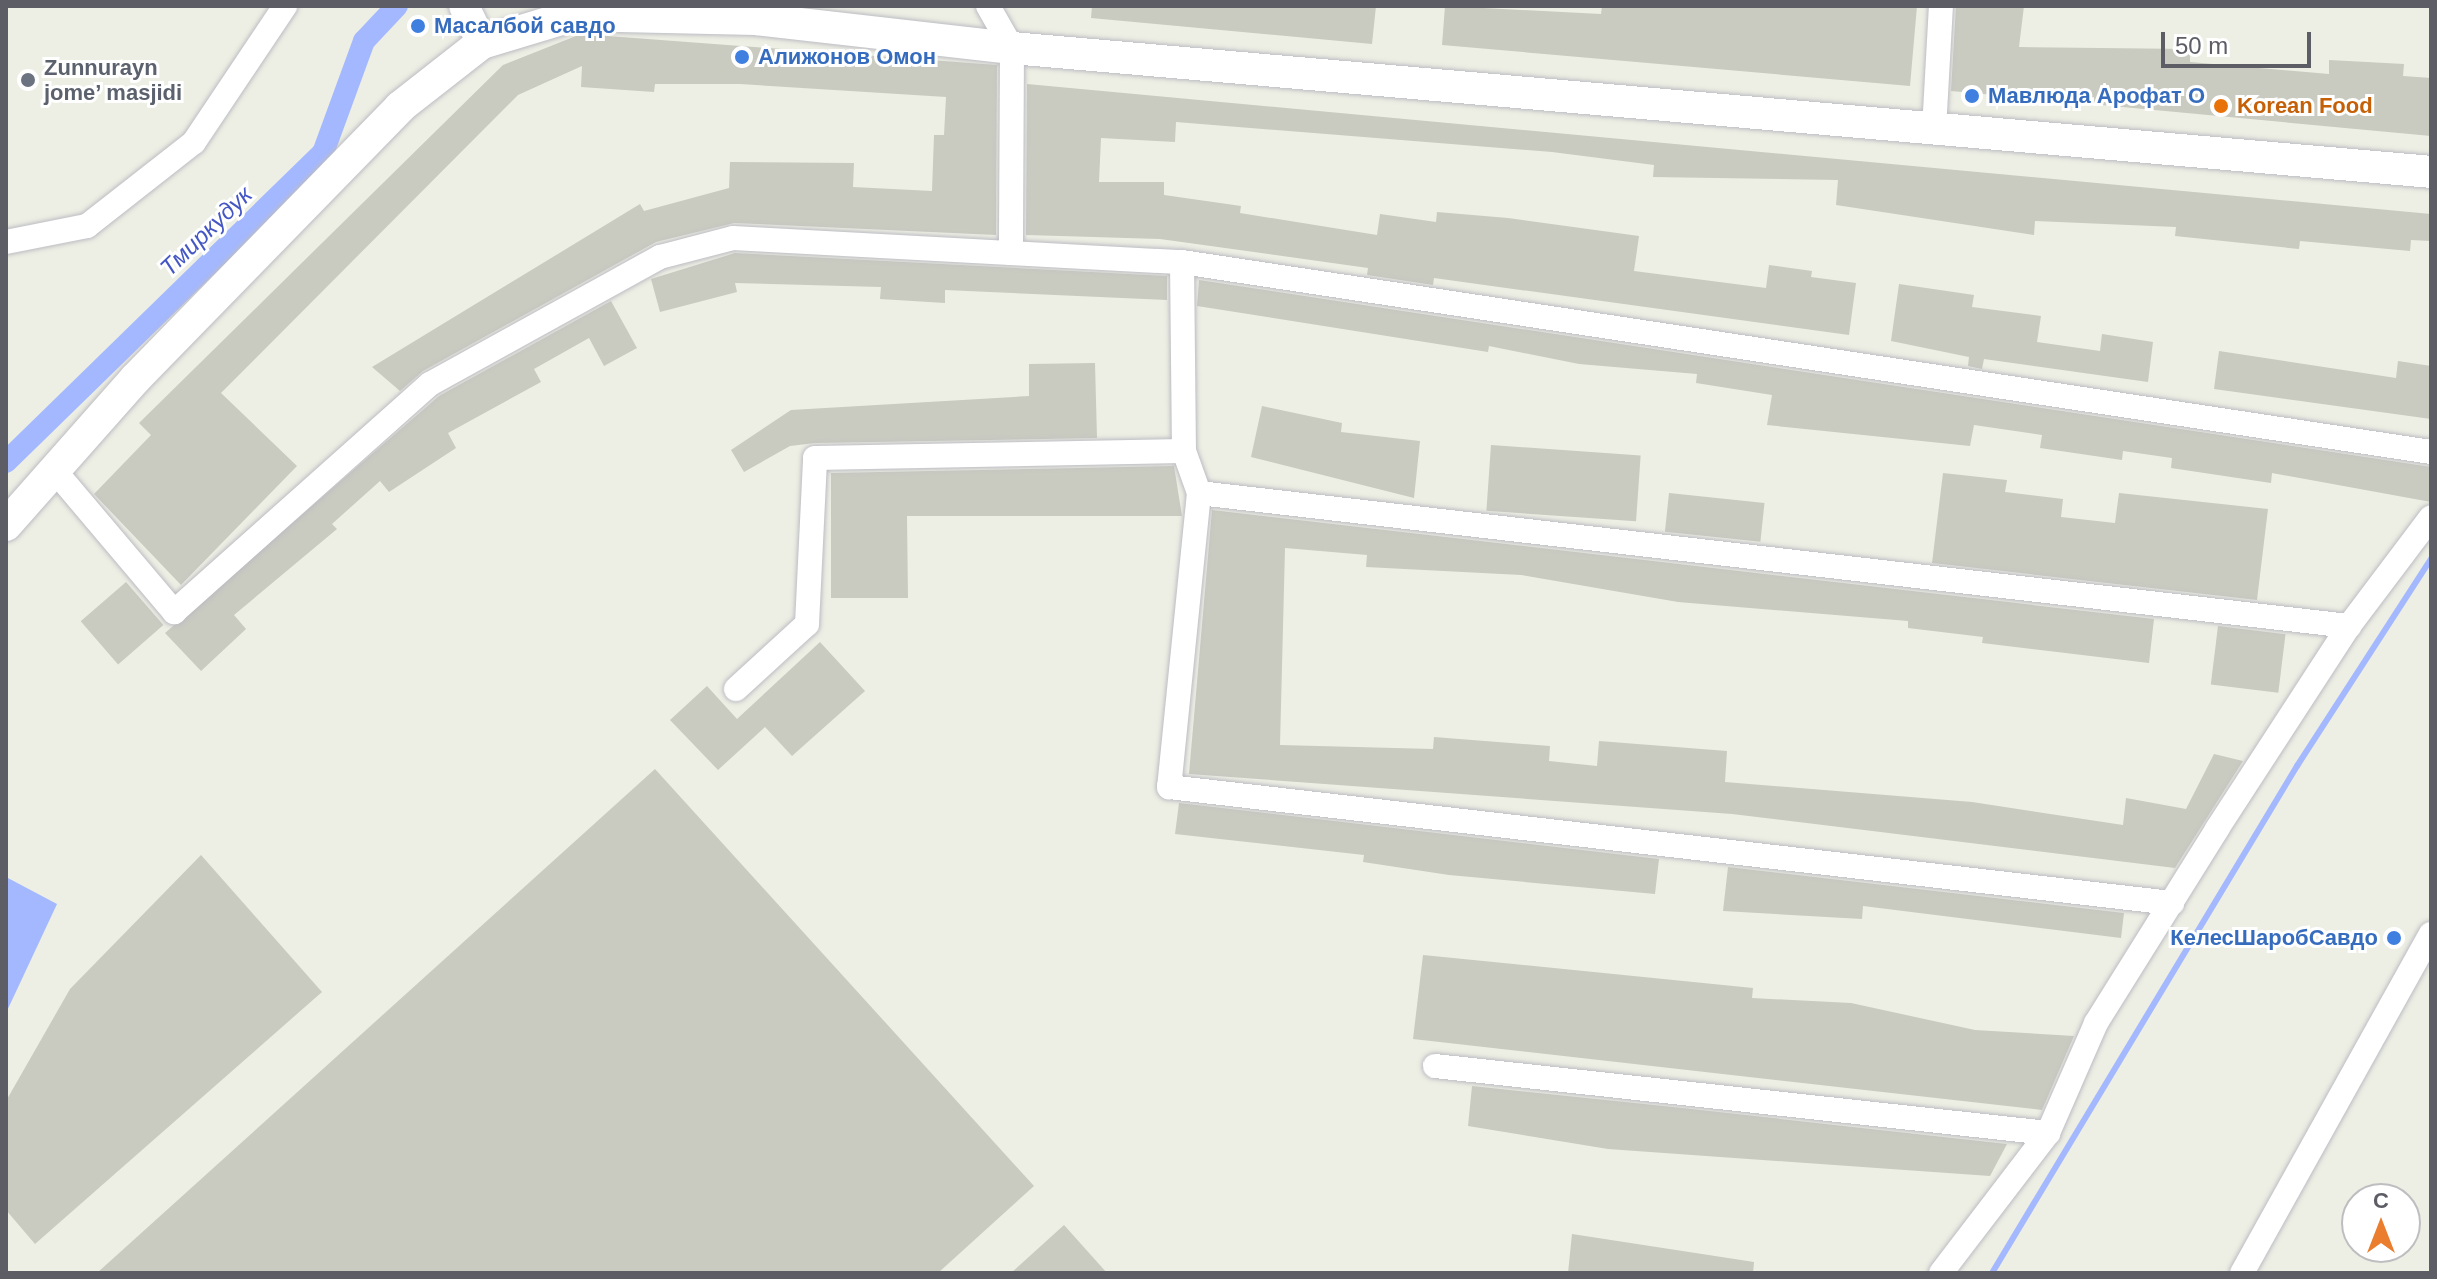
<!DOCTYPE html>
<html>
<head>
<meta charset="utf-8">
<style>
  body { margin:0 }
  #map { position:relative; width:2437px; height:1279px; overflow:hidden; background:#edefe4; font-family:Helvetica,sans-serif }
  div>[style] { position:absolute }
  .water>* { inset:0; background:#a4b8ff }
  .stream>* { height:6px; margin:-3px; padding:0 3px; transform-origin:3px; border-radius:3px; background:#a4b8ff }
  .canal>* { height:22px; margin:-11px; padding:0 11px; transform-origin:11px; border-radius:11px; background:#a4b8ff }
  .building>* { inset:0; background:#c9cac0; transform-origin:0 0 }
  .roads { filter:drop-shadow(0 0 2px #bcbcc3) drop-shadow(0 0 2px #bcbcc3) }
  .minor>* { height:24px; margin:-12px; padding:0 12px; transform-origin:12px; border-radius:12px; background:#fff }
  .tertiary>* { height:30px; margin:-15px; padding:0 15px; transform-origin:15px; border-radius:15px; background:#fff }
  .secondary>* { height:32px; margin:-16px; padding:0 16px; transform-origin:16px; border-radius:16px; background:#fff }
  .dots>* { width:22px; height:22px; translate:-50% -50%; box-sizing:border-box; border:4px solid #fff; border-radius:50% }
  span { translate:-50% -50%; white-space:nowrap; text-align:center; line-height:1.15; -webkit-text-stroke:6px #fff; paint-order:stroke }
  .shop-label { font-size:22px; color:#366cbe; font-weight:700 }
  .left { translate:0 -50%; text-align:left }
  .right { translate:-100% -50%; text-align:right }
  .worship-label { font-size:22px; color:#5b616d; font-weight:700 }
  .food-label { font-size:22px; color:#c56008; font-weight:700 }
  .water-label { font-size:24px; color:#4557c4; font-style:italic }
  .frame { position:absolute; inset:0; border:8px solid #5c5d65; pointer-events:none }
  .north { position:absolute; left:2341px; top:1183px; width:80px; height:80px; box-sizing:border-box; background:#fff; border:2px solid #bebec1; border-radius:50%; rotate:0deg; font-size:22px; font-weight:700; line-height:32px; text-align:center; color:#5c5d65 }
  .north::after { content:''; display:block; margin:auto; width:28px; height:36px; background:#ea7d2e; clip-path:polygon(50% 0,100% 100%,50% 72%,0 100%) }
  .scale { position:absolute; left:2161px; top:32px; width:150px; height:36px; box-sizing:border-box; border:4px solid #5c5d65; border-top:0; padding-left:10px; font-size:24px; line-height:28px; white-space:nowrap; color:#5c5d65; -webkit-text-stroke:6px #fff; paint-order:stroke }
</style>
</head>
<body>
<div id="map">
  <div class="water">
    <div style="clip-path:polygon(6px 877px,57px 904px,6px 1013px)"></div>
  </div>
  <div class="stream">
    <div style="left:1992px;top:1273px;width:592px;rotate:-58.97deg"></div>
    <div style="left:2297px;top:766px;width:247px;rotate:-57.1deg"></div>
  </div>
  <div class="canal">
    <div style="left:6px;top:462px;width:443px;rotate:-44.3deg"></div>
    <div style="left:323px;top:153px;width:119px;rotate:-69.9deg"></div>
    <div style="left:364px;top:41px;width:48px;rotate:-46.7deg"></div>
  </div>
  <div class="building">
    <div style="clip-path:polygon(1092px 6px,1376px 6px,1372px 44px,1091px 18px)"></div>
    <div style="clip-path:polygon(1445px 6px,1601px 14px,1602px 6px,1917px 6px,1910px 86px,1442px 45px)"></div>
    <div style="clip-path:polygon(1956px 6px,2024px 6px,2019px 47px,2190px 49px,2190px 62px,2329px 74px,2329px 60px,2404px 64px,2403px 76px,2431px 78px,2431px 136px,1951px 91px)"></div>
    <div style="clip-path:polygon(581px 34px,997px 65px,996px 235px,734px 223px,656px 242px,423px 371px,400px 391px,372px 367px,640px 204px,644px 211px,729px 188px,730px 162px,854px 163px,853px 187px,932px 191px,934px 135px,944px 135px,946px 97px,740px 84px,655px 84px,654px 92px,581px 87px,582px 66px,518px 95px,221px 393px,297px 466px,181px 585px,94px 494px,151px 435px,139px 423px,503px 65px)"></div>
    <div style="clip-path:polygon(1027px 84px,2431px 214px,2431px 241px,2411px 240px,2410px 251px,2300px 241px,2299px 249px,2175px 236px,2176px 227px,2035px 221px,2034px 235px,1836px 205px,1838px 180px,1653px 177px,1654px 165px,1552px 152px,1176px 122px,1175px 142px,1101px 138px,1099px 182px,1164px 182px,1164px 195px,1241px 206px,1240px 213px,1377px 235px,1380px 214px,1436px 222px,1437px 212px,1508px 218px,1639px 236px,1634px 271px,1766px 288px,1769px 265px,1812px 271px,1811px 277px,1856px 283px,1849px 335px,1434px 278px,1433px 285px,1367px 275px,1368px 268px,1160px 239px,1026px 235px)"></div>
    <div style="clip-path:polygon(735px 253px,1167px 276px,1167px 300px,945px 290px,945px 303px,880px 299px,881px 287px,735px 283px,737px 292px,660px 312px,651px 279px)"></div>
    <div style="clip-path:polygon(1199px 280px,2431px 467px,2431px 502px,2272px 473px,2271px 483px,2171px 468px,2172px 458px,2123px 451px,2122px 460px,2040px 448px,2042px 435px,1974px 425px,1970px 446px,1767px 425px,1772px 395px,1696px 383px,1697px 374px,1579px 364px,1489px 346px,1488px 352px,1197px 306px)"></div>
    <div style="clip-path:polygon(1899px 284px,1974px 295px,1972px 307px,2041px 316px,2037px 342px,2100px 351px,2102px 334px,2153px 342px,2148px 382px,1984px 359px,1982px 369px,1968px 366px,1969px 357px,1891px 341px)"></div>
    <div style="clip-path:polygon(611px 301px,637px 348px,604px 366px,589px 338px,534px 369px,541px 382px,448px 433px,456px 448px,389px 492px,380px 481px,332px 524px,337px 529px,234px 615px,246px 629px,201px 671px,165px 633px,439px 396px)"></div>
    <div style="clip-path:polygon(2219px 351px,2396px 378px,2398px 361px,2431px 366px,2431px 419px,2214px 389px)"></div>
    <div style="clip-path:polygon(1095px 363px,1097px 438px,815px 443px,790px 446px,744px 472px,731px 450px,791px 410px,1029px 396px,1029px 364px)"></div>
    <div style="clip-path:polygon(1262px 406px,1342px 423px,1341px 432px,1420px 441px,1414px 498px,1251px 457px)"></div>
    <div style="left:1491px;top:445px;width:150px;height:66px;rotate:4deg"></div>
    <div style="clip-path:polygon(1174px 466px,1182px 516px,907px 516px,908px 598px,831px 598px,831px 473px)"></div>
    <div style="clip-path:polygon(1943px 473px,2007px 480px,2005px 492px,2063px 499px,2061px 517px,2115px 523px,2119px 493px,2268px 509px,2257px 600px,1932px 563px)"></div>
    <div style="left:1669px;top:493px;width:96px;height:39px;rotate:6deg"></div>
    <div style="clip-path:polygon(1212px 510px,2154px 619px,2149px 663px,1982px 643px,1983px 637px,1908px 628px,1908px 621px,1678px 602px,1521px 575px,1366px 567px,1367px 555px,1285px 548px,1280px 745px,1433px 749px,1434px 737px,1550px 746px,1549px 761px,1597px 766px,1599px 741px,1727px 751px,1725px 782px,1972px 802px,2123px 825px,2126px 798px,2186px 809px,2214px 754px,2243px 761px,2175px 868px,1732px 814px,1189px 774px)"></div>
    <div style="left:126px;top:582px;width:57px;height:60px;rotate:49deg"></div>
    <div style="left:2218px;top:626px;width:68px;height:59px;rotate:7deg"></div>
    <div style="clip-path:polygon(820px 642px,865px 691px,792px 756px,765px 727px,718px 770px,670px 720px,707px 686px,737px 719px)"></div>
    <div style="clip-path:polygon(655px 769px,1034px 1186px,938px 1273px,97px 1273px)"></div>
    <div style="clip-path:polygon(1179px 803px,1659px 859px,1655px 894px,1449px 875px,1363px 862px,1364px 855px,1175px 834px)"></div>
    <div style="clip-path:polygon(201px 855px,322px 992px,35px 1244px,6px 1210px,6px 1101px,70px 989px)"></div>
    <div style="clip-path:polygon(1728px 867px,2124px 913px,2121px 938px,1863px 906px,1862px 919px,1723px 911px)"></div>
    <div style="clip-path:polygon(1423px 955px,1753px 988px,1752px 998px,1851px 1003px,1975px 1030px,2074px 1036px,2042px 1110px,1413px 1039px)"></div>
    <div style="clip-path:polygon(1472px 1086px,1673px 1107px,2007px 1144px,1990px 1176px,1608px 1149px,1468px 1126px)"></div>
    <div style="clip-path:polygon(1064px 1225px,1107px 1273px,1011px 1273px)"></div>
    <div style="clip-path:polygon(1572px 1234px,1754px 1262px,1753px 1273px,1568px 1273px)"></div>
  </div>
  <div class="roads">
    <div class="minor">
      <div style="left:988px;top:6px;width:48px;rotate:60.3deg"></div>
      <div style="left:1012px;top:48px;width:205px;rotate:90.3deg"></div>
      <div style="left:1934px;top:130px;width:124px;rotate:-86.8deg"></div>
      <div style="left:6px;top:242px;width:83px;rotate:-11.2deg"></div>
      <div style="left:87px;top:226px;width:136px;rotate:-38.1deg"></div>
      <div style="left:194px;top:142px;width:164px;rotate:-56.2deg"></div>
      <div style="left:1182px;top:262px;width:189px;rotate:89.4deg"></div>
      <div style="left:1184px;top:451px;width:45px;rotate:70.3deg"></div>
      <div style="left:1199px;top:493px;width:296px;rotate:95.8deg"></div>
      <div style="left:1169px;top:787px;width:1010px;rotate:6.6deg"></div>
      <div style="left:55px;top:471px;width:185px;rotate:49.8deg"></div>
      <div style="left:174px;top:612px;width:343px;rotate:-41.7deg"></div>
      <div style="left:430px;top:384px;width:263px;rotate:-28.9deg"></div>
      <div style="left:660px;top:257px;width:75px;rotate:-14.6deg"></div>
      <div style="left:733px;top:238px;width:450px;rotate:3.1deg"></div>
      <div style="left:1182px;top:262px;width:1263px;rotate:8.65deg"></div>
      <div style="left:1199px;top:493px;width:1158px;rotate:6.6deg"></div>
      <div style="left:736px;top:689px;width:96px;rotate:-42.5deg"></div>
      <div style="left:807px;top:624px;width:166px;rotate:-87.2deg"></div>
      <div style="left:815px;top:458px;width:369px;rotate:-1.1deg"></div>
      <div style="left:1435px;top:1066px;width:617px;rotate:6.24deg"></div>
      <div style="left:1941px;top:1273px;width:176px;rotate:-52.6deg"></div>
      <div style="left:2048px;top:1133px;width:120px;rotate:-66.4deg"></div>
      <div style="left:2096px;top:1023px;width:229px;rotate:-58deg"></div>
      <div style="left:2217px;top:829px;width:242px;rotate:-57deg"></div>
      <div style="left:2349px;top:626px;width:136px;rotate:-53deg"></div>
      <div style="left:2242px;top:1273px;width:388px;rotate:-60.9deg"></div>
    </div>
    <div class="tertiary">
      <div style="left:464px;top:6px;width:41px;rotate:64.1deg"></div>
    </div>
    <div class="secondary">
      <div style="left:6px;top:525px;width:196px;rotate:-48.5deg"></div>
      <div style="left:136px;top:378px;width:378px;rotate:-45.7deg"></div>
      <div style="left:400px;top:107px;width:104px;rotate:-38deg"></div>
      <div style="left:482px;top:43px;width:96px;rotate:-16.9deg"></div>
      <div style="left:574px;top:15px;width:182px;rotate:1.3deg"></div>
      <div style="left:756px;top:19px;width:258px;rotate:6.5deg"></div>
      <div style="left:1012px;top:48px;width:1424px;rotate:4.99deg"></div>
    </div>
  </div>
  <div class="dots">
    <div style="left:418px;top:26px;background:#3f7fe0"></div>
    <div style="left:742px;top:57px;background:#3f7fe0"></div>
    <div style="left:28px;top:80px;background:#6b7280"></div>
    <div style="left:1972px;top:96px;background:#3f7fe0"></div>
    <div style="left:2221px;top:106px;background:#e8710a"></div>
    <div style="left:2394px;top:938px;background:#3f7fe0"></div>
  </div>
  <div class="shop-label">
    <span class="left" style="left:434px;top:26px">Масалбой савдо</span>
    <span class="left" style="left:758px;top:57px">Алижонов Омон</span>
    <span class="left" style="left:1988px;top:96px">Мавлюда Арофат О</span>
    <span class="right" style="left:2378px;top:938px">КелесШаробСавдо</span>
  </div>
  <div class="worship-label">
    <span class="left" style="left:44px;top:80px">Zunnurayn<br>jome’ masjidi</span>
  </div>
  <div class="food-label">
    <span class="left" style="left:2237px;top:106px">Korean Food</span>
  </div>
  <div class="water-label">
    <span style="left:206px;top:231px;rotate:-44deg">Тмиркудук</span>
  </div>
  <div class="frame"></div>
  <div class="north">С</div>
  <div class="scale">50 m</div>
</div>
</body>
</html>
